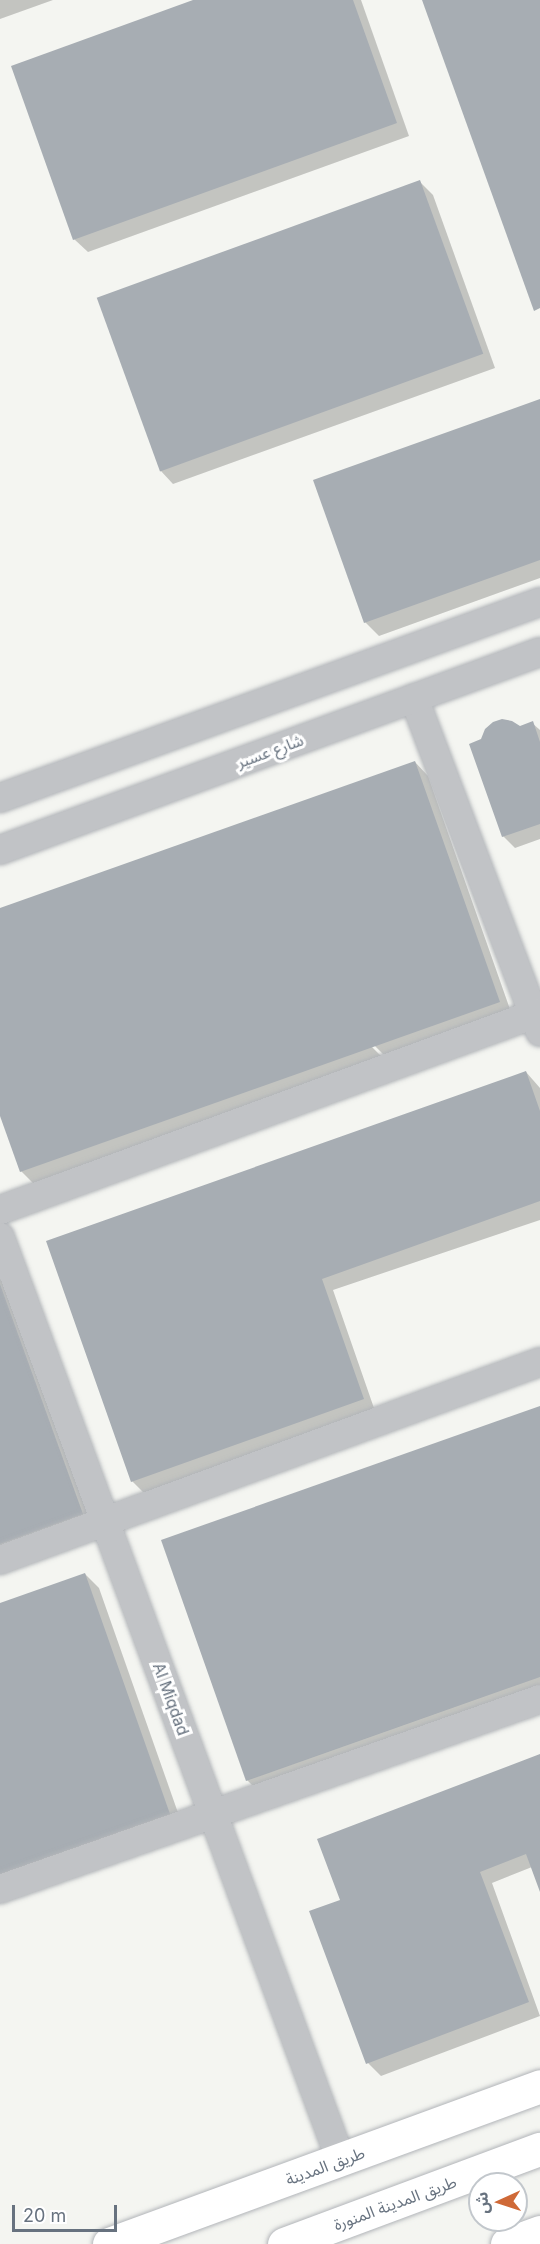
<!DOCTYPE html>
<html>
<head>
<meta charset="utf-8">
<style>
  body { margin:0 }
  #map { position:relative; width:540px; height:2244px; overflow:hidden; background:#f4f5f1; font-family:Inter,"Noto Sans Arabic",sans-serif }
  div>[style] { position:absolute }
  .shadow>* { inset:0; background:#0003 }
  .building>* { inset:0; background:#a7adb3; transform-origin:0 0 }
  .roads { filter:drop-shadow(0 0 2px #b2b5b9) drop-shadow(0 0 2px #b2b5b9) }
  .minor>* { height:28px; margin:-14px; padding:0 14px; transform-origin:14px; border-radius:14px; background:#c1c3c6 }
  .primary>* { height:33px; margin:-16.5px; padding:0 16.5px; transform-origin:16.5px; border-radius:16.5px; background:#fff }
  .motorway>* { height:33px; margin:-16.5px; padding:0 16.5px; transform-origin:16.5px; border-radius:16.5px; background:#fff }
  span { translate:-50% -50%; white-space:nowrap; text-align:center; line-height:1.15; -webkit-text-stroke:6px #fff; paint-order:stroke }
  .street-label { font-size:16px; color:#67727f }
  .north { position:absolute; left:468px; top:2172px; width:60px; height:60px; box-sizing:border-box; background:#fff; border:2px solid #c2c7cc; border-radius:50%; rotate:267deg; font-size:16px; font-weight:700; line-height:24px; text-align:center; color:#67727f }
  .north::after { content:''; display:block; margin:auto; width:21px; height:27px; background:#cf6937; clip-path:polygon(50% 0,100% 100%,50% 72%,0 100%) }
  .scale { position:absolute; left:12px; top:2205px; width:105px; height:27px; box-sizing:border-box; border:3px solid #67727f; border-top:0; padding-left:8px; font-size:18px; line-height:21px; white-space:nowrap; color:#67727f; -webkit-text-stroke:4px #fff; paint-order:stroke }
</style>
</head>
<body>
<div id="map">
  <div class="shadow">
    <div style="clip-path:polygon(0 0,53px 0,0 19px)"></div>
    <div style="clip-path:polygon(198px 0,361px 0,409px 136px,88px 252px,74px 239px)"></div>
    <div style="clip-path:polygon(420px 182px,433px 195px,495px 368px,173px 484px,160px 470px)"></div>
    <div style="clip-path:polygon(540px 400px,540px 578px,379px 636px,365px 622px)"></div>
    <div style="clip-path:polygon(532px 723px,540px 730px,540px 839px,515px 848px,503px 836px,482px 740px)"></div>
    <div style="clip-path:polygon(415px 762px,428px 776px,512px 1015px,388px 1059px,374px 1045px,370px 1045px,383px 1058px,33px 1183px,21px 1171px,0 1111px,0 910px)"></div>
    <div style="clip-path:polygon(526px 1072px,540px 1088px,540px 1220px,333px 1290px,375px 1411px,144px 1493px,132px 1481px,48px 1242px)"></div>
    <div style="clip-path:polygon(0 1279px,10px 1289px,96px 1528px,0 1563px)"></div>
    <div style="clip-path:polygon(540px 1407px,540px 1692px,259px 1792px,247px 1780px)"></div>
    <div style="clip-path:polygon(85px 1574px,99px 1588px,183px 1827px,0 1890px,0 1605px)"></div>
    <div style="clip-path:polygon(540px 1756px,540px 1887px,532px 1867px,492px 1883px,540px 2016px,381px 2076px,368px 2063px,342px 1901px)"></div>
  </div>
  <div class="building">
    <div style="clip-path:polygon(193px 0,353px 0,397px 123px,73px 240px,11px 66px)"></div>
    <div style="clip-path:polygon(422px 0,540px 0,540px 308px,534px 311px)"></div>
    <div style="left:420px;top:180px;width:185px;height:344px;rotate:70deg"></div>
    <div style="clip-path:polygon(540px 399px,540px 560px,364px 623px,313px 480px)"></div>
    <div style="clip-path:polygon(502px 719px,512px 721px,520px 726px,533px 721px,540px 742px,540px 824px,502px 837px,469px 744px,481px 739px,485px 729px,493px 722px)"></div>
    <div style="clip-path:polygon(415px 761px,500px 1002px,20px 1172px,0 1116px,0 908px)"></div>
    <div style="clip-path:polygon(526px 1071px,540px 1111px,540px 1201px,322px 1279px,364px 1399px,131px 1482px,46px 1241px)"></div>
    <div style="clip-path:polygon(0 1284px,83px 1514px,0 1544px)"></div>
    <div style="clip-path:polygon(540px 1406px,540px 1677px,246px 1781px,161px 1540px)"></div>
    <div style="clip-path:polygon(85px 1573px,170px 1814px,0 1874px,0 1603px)"></div>
    <div style="clip-path:polygon(540px 1754px,540px 1892px,526px 1854px,480px 1872px,529px 2002px,366px 2064px,309px 1911px,340px 1900px,317px 1839px)"></div>
  </div>
  <div class="roads">
    <div class="minor">
      <div style="left:414px;top:698px;width:357px;rotate:69.3deg"></div>
      <div style="left:0;top:798px;width:574px;rotate:-19.95deg"></div>
      <div style="left:0;top:850px;width:575px;rotate:-20.14deg"></div>
      <div style="left:0;top:1210px;width:575px;rotate:-20.14deg"></div>
      <div style="left:0;top:1237px;width:985px;rotate:69.74deg"></div>
      <div style="left:0;top:1560px;width:575px;rotate:-20.14deg"></div>
      <div style="left:0;top:1889px;width:572px;rotate:-19.38deg"></div>
    </div>
    <div class="primary">
      <div style="left:109px;top:2244px;width:459px;rotate:-20.1deg"></div>
    </div>
    <div class="motorway">
      <div style="left:284px;top:2244px;width:273px;rotate:-20.4deg"></div>
      <div style="left:507px;top:2244px;width:35px;rotate:-20deg"></div>
    </div>
  </div>
  <div class="street-label">
    <span style="left:270px;top:751px;rotate:-20deg">شارع عسير</span>
    <span style="left:171px;top:1699px;rotate:70deg">Al Miqdad</span>
    <span style="left:325px;top:2166px;rotate:-20deg">طريق المدينة</span>
    <span style="left:395px;top:2203px;rotate:-20deg">طريق المدينة المنورة</span>
  </div>
  <div class="north">ش</div>
  <div class="scale">20 m</div>
</div>
</body>
</html>
